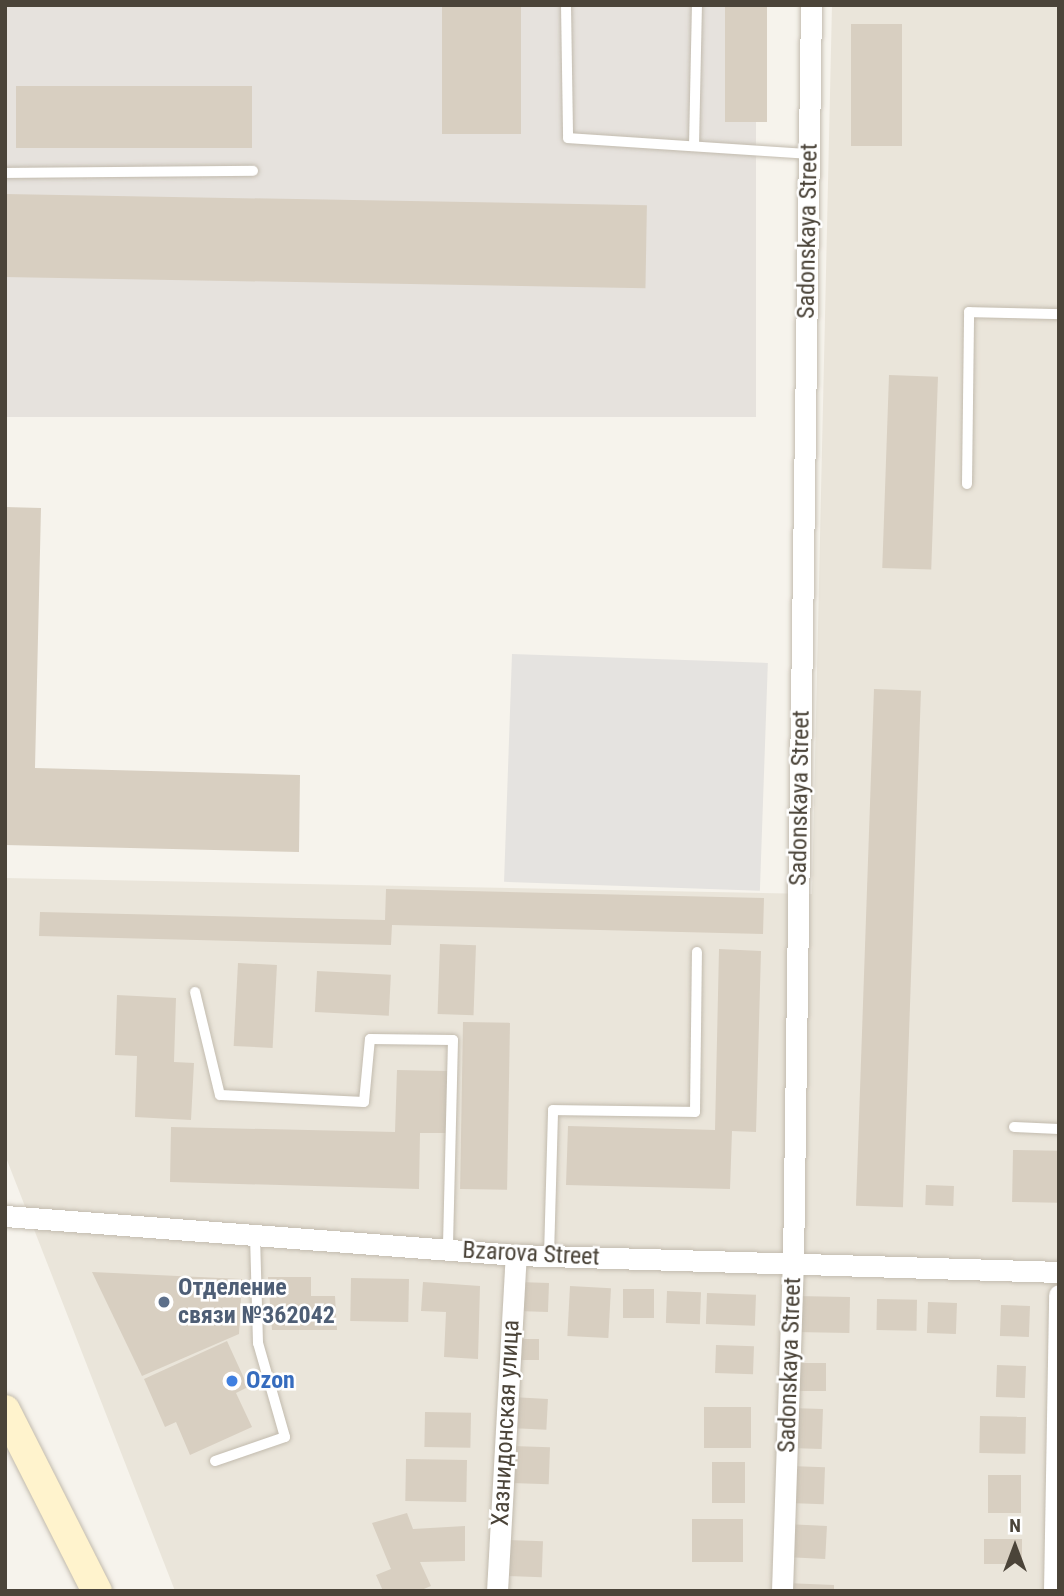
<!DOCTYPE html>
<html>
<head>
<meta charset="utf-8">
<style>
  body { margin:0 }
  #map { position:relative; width:1064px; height:1596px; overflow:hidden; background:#f6f3ec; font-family:"Roboto Condensed",sans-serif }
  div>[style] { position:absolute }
  .residential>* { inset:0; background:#eae5da }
  .industrial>* { inset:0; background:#e6e2dd; transform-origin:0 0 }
  .parking>* { inset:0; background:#e5e3e0; transform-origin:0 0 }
  .building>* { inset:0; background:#d8cfc1; transform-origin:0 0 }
  .roads { filter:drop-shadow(0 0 2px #c2bbae) drop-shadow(0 0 2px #c2bbae) }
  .lane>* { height:10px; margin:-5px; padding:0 5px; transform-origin:5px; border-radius:5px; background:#fff }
  .street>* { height:21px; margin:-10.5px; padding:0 10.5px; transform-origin:10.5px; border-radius:10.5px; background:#fff }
  .secondary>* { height:30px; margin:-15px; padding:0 15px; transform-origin:15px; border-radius:15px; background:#fff3cd }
  .dots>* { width:19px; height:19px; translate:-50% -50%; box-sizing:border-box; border:4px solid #fff; border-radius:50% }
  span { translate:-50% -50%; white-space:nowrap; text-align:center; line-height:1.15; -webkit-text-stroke:5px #fff; paint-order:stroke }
  .street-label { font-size:24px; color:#4b4439 }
  .service-label { font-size:24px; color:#4e5e75; font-weight:700 }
  .left { translate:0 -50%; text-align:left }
  .shop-label { font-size:24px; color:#366cbe; font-weight:700 }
  .frame { position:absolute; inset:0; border:7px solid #4b4439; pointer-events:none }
  .north { position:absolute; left:980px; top:1512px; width:70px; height:70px; -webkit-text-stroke:5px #fff; paint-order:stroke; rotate:0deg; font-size:19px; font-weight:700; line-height:28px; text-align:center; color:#4b4439 }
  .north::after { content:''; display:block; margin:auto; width:24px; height:32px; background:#4b4439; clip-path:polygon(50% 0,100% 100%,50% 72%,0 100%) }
</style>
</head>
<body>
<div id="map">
  <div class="residential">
    <div style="clip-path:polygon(832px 5px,1059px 5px,1059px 1591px,175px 1591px,5px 1155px,5px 878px,812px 894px)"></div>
  </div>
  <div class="industrial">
    <div style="left:5px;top:5px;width:751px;height:412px"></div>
  </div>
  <div class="parking">
    <div style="left:512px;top:654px;width:256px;height:228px;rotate:2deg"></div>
  </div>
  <div class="building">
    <div style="left:442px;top:5px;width:79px;height:129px"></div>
    <div style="left:725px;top:5px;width:42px;height:117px"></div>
    <div style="left:851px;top:24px;width:51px;height:122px"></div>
    <div style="left:16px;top:86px;width:236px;height:62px"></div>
    <div style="left:5px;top:194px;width:642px;height:83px;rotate:1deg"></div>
    <div style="left:889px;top:375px;width:49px;height:193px;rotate:2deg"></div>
    <div style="clip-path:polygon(5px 507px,41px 508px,35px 768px,300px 775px,299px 852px,5px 845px)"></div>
    <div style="left:874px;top:689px;width:47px;height:517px;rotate:2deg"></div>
    <div style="clip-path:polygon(386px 889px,764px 898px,763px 934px,392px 925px,391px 945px,39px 936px,40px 912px,385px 920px)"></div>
    <div style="left:440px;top:944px;width:36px;height:70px;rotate:2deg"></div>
    <div style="clip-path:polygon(719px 949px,761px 951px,756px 1132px,732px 1131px,730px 1189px,566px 1185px,568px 1126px,715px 1130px)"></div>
    <div style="left:238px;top:963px;width:39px;height:83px;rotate:3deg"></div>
    <div style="left:317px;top:971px;width:74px;height:41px;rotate:3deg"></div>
    <div style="clip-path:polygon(117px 995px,176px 998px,174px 1062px,194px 1063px,191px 1120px,135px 1117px,137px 1056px,115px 1055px)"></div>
    <div style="left:463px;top:1022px;width:47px;height:167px;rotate:1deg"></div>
    <div style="clip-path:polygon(397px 1070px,448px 1071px,446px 1133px,420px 1133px,419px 1189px,170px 1182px,171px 1127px,395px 1132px)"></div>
    <div style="left:1013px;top:1150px;width:46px;height:52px;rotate:1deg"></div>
    <div style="left:926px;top:1185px;width:28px;height:20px;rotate:2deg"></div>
    <div style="clip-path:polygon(92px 1272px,242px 1279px,239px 1334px,142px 1376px)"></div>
    <div style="clip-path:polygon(268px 1277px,311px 1277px,311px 1296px,335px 1296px,337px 1330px,272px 1330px)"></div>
    <div style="left:351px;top:1278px;width:58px;height:43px;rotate:1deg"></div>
    <div style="clip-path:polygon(423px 1282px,480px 1286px,478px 1359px,444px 1357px,446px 1312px,421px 1311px)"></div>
    <div style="left:518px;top:1282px;width:31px;height:29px;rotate:2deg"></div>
    <div style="left:570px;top:1286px;width:41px;height:50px;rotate:3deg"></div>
    <div style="left:623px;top:1289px;width:31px;height:29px"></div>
    <div style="left:667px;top:1291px;width:34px;height:32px;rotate:2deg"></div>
    <div style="left:707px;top:1293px;width:49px;height:31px;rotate:2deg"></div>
    <div style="left:795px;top:1296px;width:55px;height:36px;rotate:1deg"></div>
    <div style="left:877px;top:1299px;width:40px;height:31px;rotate:1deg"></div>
    <div style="left:928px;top:1302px;width:29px;height:31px;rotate:2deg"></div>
    <div style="left:1001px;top:1305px;width:29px;height:31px;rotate:2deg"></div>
    <div style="left:517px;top:1339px;width:22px;height:21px"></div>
    <div style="clip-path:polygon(227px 1341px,248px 1387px,236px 1393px,252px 1427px,190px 1455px,176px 1422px,165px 1427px,144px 1379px)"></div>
    <div style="left:716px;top:1345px;width:38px;height:28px;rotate:2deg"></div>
    <div style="left:794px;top:1363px;width:32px;height:28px"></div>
    <div style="left:997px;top:1365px;width:29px;height:32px;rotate:2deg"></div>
    <div style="left:512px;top:1397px;width:36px;height:31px;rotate:3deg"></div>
    <div style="left:704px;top:1407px;width:47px;height:41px"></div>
    <div style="left:791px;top:1408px;width:32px;height:40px;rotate:2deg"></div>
    <div style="left:425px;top:1412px;width:46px;height:35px;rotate:1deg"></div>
    <div style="left:980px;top:1416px;width:46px;height:37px;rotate:1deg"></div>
    <div style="left:512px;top:1446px;width:38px;height:37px;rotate:2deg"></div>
    <div style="left:406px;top:1459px;width:61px;height:42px;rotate:1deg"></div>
    <div style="left:712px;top:1462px;width:33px;height:41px"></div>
    <div style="left:790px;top:1466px;width:35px;height:37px;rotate:2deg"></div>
    <div style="left:988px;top:1475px;width:33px;height:38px"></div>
    <div style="clip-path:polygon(407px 1513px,413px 1529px,465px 1526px,465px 1561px,420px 1562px,431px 1586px,419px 1591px,383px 1591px,376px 1575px,391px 1569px,372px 1523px)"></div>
    <div style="left:692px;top:1519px;width:51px;height:43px"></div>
    <div style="left:787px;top:1524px;width:40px;height:33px;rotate:3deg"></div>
    <div style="left:984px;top:1539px;width:38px;height:25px"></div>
    <div style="left:507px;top:1540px;width:36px;height:36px;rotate:2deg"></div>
    <div style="clip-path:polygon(785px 1583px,834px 1585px,834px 1591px,785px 1591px)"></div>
  </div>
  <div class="roads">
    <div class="lane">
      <div style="left:566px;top:5px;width:133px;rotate:89.1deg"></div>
      <div style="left:568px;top:138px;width:242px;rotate:3.8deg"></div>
      <div style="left:694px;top:146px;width:141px;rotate:-88.8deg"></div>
      <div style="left:5px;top:173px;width:248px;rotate:-0.5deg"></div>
      <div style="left:967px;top:484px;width:172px;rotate:-89.3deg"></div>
      <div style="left:969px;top:312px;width:90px;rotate:1.3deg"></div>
      <div style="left:195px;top:992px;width:106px;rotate:76.4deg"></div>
      <div style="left:220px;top:1095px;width:144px;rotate:2.8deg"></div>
      <div style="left:364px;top:1102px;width:63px;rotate:-84.6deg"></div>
      <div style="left:370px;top:1039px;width:83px;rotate:0.7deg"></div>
      <div style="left:453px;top:1040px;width:209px;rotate:91.4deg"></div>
      <div style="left:1014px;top:1127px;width:45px;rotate:2.5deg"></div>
      <div style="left:549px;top:1256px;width:146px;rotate:-88.4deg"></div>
      <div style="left:553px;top:1110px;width:142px;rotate:0.8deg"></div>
      <div style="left:695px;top:1112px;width:160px;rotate:-89.3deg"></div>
      <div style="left:215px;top:1461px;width:74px;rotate:-18.9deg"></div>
      <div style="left:285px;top:1437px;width:98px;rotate:-106deg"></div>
      <div style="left:258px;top:1343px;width:108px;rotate:-91.6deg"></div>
    </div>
    <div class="street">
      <div style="left:5px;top:1216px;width:512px;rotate:4.36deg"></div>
      <div style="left:516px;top:1255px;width:543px;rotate:1.79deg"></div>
      <div style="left:497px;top:1591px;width:337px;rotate:-86.8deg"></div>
      <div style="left:782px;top:1591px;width:328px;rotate:-88.1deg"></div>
      <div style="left:793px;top:1263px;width:1258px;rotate:-89.18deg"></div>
      <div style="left:1054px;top:1591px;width:296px;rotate:-89deg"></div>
    </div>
    <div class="secondary">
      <div style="left:5px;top:1410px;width:203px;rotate:63.1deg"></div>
    </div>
  </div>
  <div class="dots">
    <div style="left:164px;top:1302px;background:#5c6f8a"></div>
    <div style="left:232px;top:1381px;background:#3f7fe0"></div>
  </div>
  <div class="street-label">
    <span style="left:808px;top:231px;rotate:-89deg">Sadonskaya Street</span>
    <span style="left:800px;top:798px;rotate:-89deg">Sadonskaya Street</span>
    <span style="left:531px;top:1254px;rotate:3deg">Bzarova Street</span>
    <span style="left:790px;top:1365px;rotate:-88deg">Sadonskaya Street</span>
    <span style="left:506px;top:1423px;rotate:-87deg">Хазнидонская улица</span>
  </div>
  <div class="service-label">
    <span class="left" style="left:178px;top:1302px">Отделение<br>связи №362042</span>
  </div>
  <div class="shop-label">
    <span class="left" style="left:246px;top:1381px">Ozon</span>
  </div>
  <div class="frame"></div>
  <div class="north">N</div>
</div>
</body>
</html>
